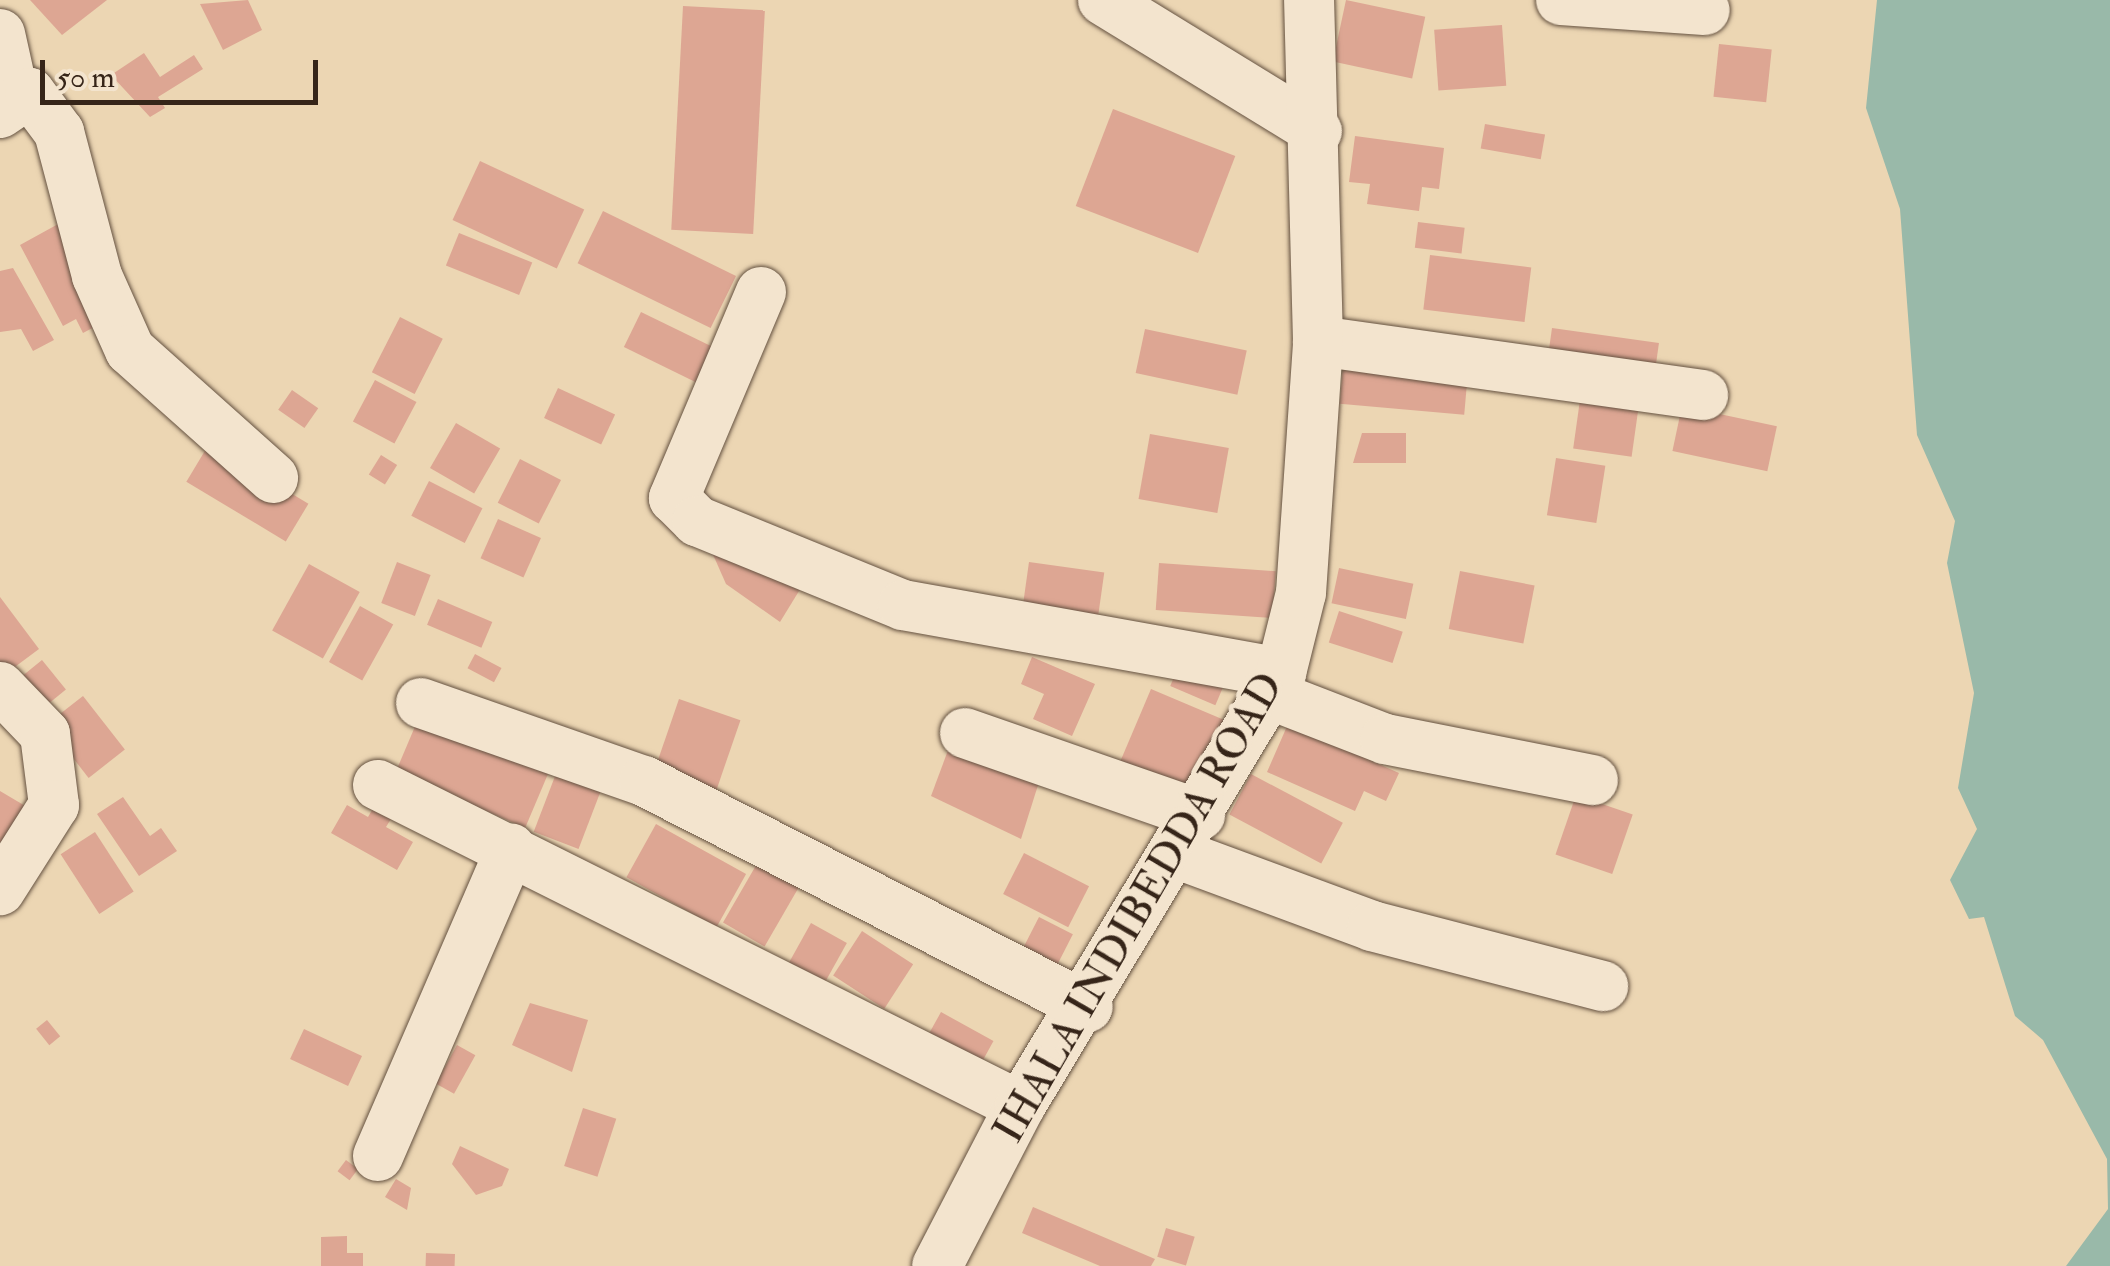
<!DOCTYPE html>
<html>
<head>
<meta charset="utf-8">
<style>
  body { margin:0 }
  #map { position:relative; width:2110px; height:1266px; overflow:hidden; background:#ecd6b3; font-family:"IM FELL Double Pica",serif }
  div>[style] { position:absolute }
  .water>* { inset:0; background:#99b9a9 }
  .building>* { inset:0; background:#dda693; transform-origin:0 0 }
  .roads { filter:drop-shadow(0 0 2px #645140) drop-shadow(0 0 2px #645140) }
  .minor>* { height:50px; margin:-25px; padding:0 25px; transform-origin:25px; border-radius:25px; background:#f3e4ce }
  span { translate:-50% -50%; white-space:nowrap; text-align:center; line-height:1.15; -webkit-text-stroke:10px #f3e4ce; paint-order:stroke }
  .street-label { font-size:42px; color:#362519 }
  .scale { position:absolute; left:40px; top:60px; width:278px; height:45px; box-sizing:border-box; border:5px solid #362519; border-top:0; padding-left:12px; font-size:30px; line-height:35px; white-space:nowrap; color:#362519; -webkit-text-stroke:8px #f3e4ce; paint-order:stroke }
</style>
</head>
<body>
<div id="map">
  <div class="water">
    <div style="clip-path:polygon(1877px 0,2110px 0,2110px 1266px,2066px 1266px,2108px 1209px,2107px 1159px,2043px 1040px,2015px 1016px,1984px 917px,1969px 919px,1950px 880px,1977px 829px,1958px 788px,1974px 693px,1947px 563px,1955px 521px,1917px 435px,1900px 209px,1866px 108px)"></div>
  </div>
  <div class="building">
    <div style="clip-path:polygon(30px 0,107px 0,62px 35px)"></div>
    <div style="clip-path:polygon(248px 0,262px 30px,223px 50px,200px 4px)"></div>
    <div style="left:1346px;top:0;width:81px;height:63px;rotate:12deg"></div>
    <div style="left:683px;top:6px;width:82px;height:224px;rotate:3deg"></div>
    <div style="left:1502px;top:25px;width:61px;height:68px;rotate:86deg"></div>
    <div style="left:1719px;top:44px;width:53px;height:53px;rotate:6deg"></div>
    <div style="clip-path:polygon(144px 53px,160px 77px,194px 55px,203px 69px,158px 97px,165px 108px,150px 117px,111px 75px)"></div>
    <div style="left:1113px;top:109px;width:131px;height:104px;rotate:21deg"></div>
    <div style="left:1485px;top:124px;width:61px;height:25px;rotate:10deg"></div>
    <div style="clip-path:polygon(1355px 136px,1444px 148px,1439px 189px,1422px 187px,1419px 211px,1367px 204px,1370px 184px,1349px 182px)"></div>
    <div style="left:480px;top:161px;width:115px;height:65px;rotate:25deg"></div>
    <div style="left:603px;top:211px;width:148px;height:58px;rotate:26deg"></div>
    <div style="left:1418px;top:222px;width:47px;height:26px;rotate:7deg"></div>
    <div style="clip-path:polygon(60px 223px,111px 318px,83px 333px,76px 319px,63px 326px,20px 245px)"></div>
    <div style="left:459px;top:233px;width:79px;height:35px;rotate:22deg"></div>
    <div style="left:1430px;top:255px;width:102px;height:55px;rotate:7deg"></div>
    <div style="clip-path:polygon(13px 268px,54px 340px,33px 351px,21px 329px,0 332px,0 271px)"></div>
    <div style="left:641px;top:312px;width:88px;height:39px;rotate:26deg"></div>
    <div style="left:400px;top:317px;width:48px;height:62px;rotate:27deg"></div>
    <div style="left:1552px;top:328px;width:108px;height:37px;rotate:8deg"></div>
    <div style="left:1145px;top:329px;width:104px;height:45px;rotate:12deg"></div>
    <div style="left:1343px;top:366px;width:125px;height:38px;rotate:5deg"></div>
    <div style="left:375px;top:380px;width:47px;height:47px;rotate:28deg"></div>
    <div style="left:558px;top:388px;width:63px;height:33px;rotate:25deg"></div>
    <div style="left:292px;top:390px;width:32px;height:24px;rotate:35deg"></div>
    <div style="left:1580px;top:400px;width:59px;height:49px;rotate:8deg"></div>
    <div style="left:1682px;top:406px;width:97px;height:46px;rotate:12deg"></div>
    <div style="left:456px;top:423px;width:51px;height:52px;rotate:30deg"></div>
    <div style="clip-path:polygon(1362px 433px,1406px 433px,1406px 463px,1353px 463px)"></div>
    <div style="left:1150px;top:434px;width:80px;height:66px;rotate:10deg"></div>
    <div style="left:209px;top:444px;width:116px;height:44px;rotate:31deg"></div>
    <div style="left:381px;top:455px;width:19px;height:23px;rotate:32deg"></div>
    <div style="left:1556px;top:458px;width:50px;height:58px;rotate:9deg"></div>
    <div style="left:520px;top:459px;width:46px;height:49px;rotate:27deg"></div>
    <div style="left:429px;top:481px;width:60px;height:39px;rotate:27deg"></div>
    <div style="left:498px;top:519px;width:47px;height:43px;rotate:24deg"></div>
    <div style="clip-path:polygon(711px 550px,807px 578px,780px 622px,726px 584px)"></div>
    <div style="left:397px;top:562px;width:36px;height:44px;rotate:21deg"></div>
    <div style="left:1029px;top:562px;width:76px;height:53px;rotate:8deg"></div>
    <div style="left:1159px;top:563px;width:117px;height:47px;rotate:4deg"></div>
    <div style="left:309px;top:564px;width:58px;height:76px;rotate:29deg"></div>
    <div style="left:1339px;top:568px;width:76px;height:36px;rotate:12deg"></div>
    <div style="left:1460px;top:571px;width:76px;height:59px;rotate:11deg"></div>
    <div style="clip-path:polygon(0 597px,39px 649px,4px 675px,0 669px)"></div>
    <div style="left:438px;top:599px;width:59px;height:28px;rotate:23deg"></div>
    <div style="left:360px;top:606px;width:38px;height:64px;rotate:29deg"></div>
    <div style="left:1339px;top:611px;width:67px;height:33px;rotate:18deg"></div>
    <div style="left:475px;top:654px;width:30px;height:16px;rotate:28deg"></div>
    <div style="clip-path:polygon(1032px 657px,1095px 684px,1072px 736px,1033px 719px,1044px 694px,1021px 684px)"></div>
    <div style="left:42px;top:660px;width:38px;height:42px;rotate:51deg"></div>
    <div style="left:1180px;top:663px;width:49px;height:25px;rotate:23deg"></div>
    <div style="left:1151px;top:689px;width:79px;height:83px;rotate:23deg"></div>
    <div style="left:83px;top:696px;width:68px;height:46px;rotate:52deg"></div>
    <div style="left:679px;top:699px;width:65px;height:74px;rotate:19deg"></div>
    <div style="left:422px;top:710px;width:141px;height:68px;rotate:23deg"></div>
    <div style="clip-path:polygon(1288px 724px,1399px 773px,1386px 801px,1364px 791px,1355px 811px,1267px 772px)"></div>
    <div style="clip-path:polygon(950px 745px,1039px 782px,1021px 839px,931px 796px)"></div>
    <div style="left:557px;top:771px;width:48px;height:65px;rotate:21deg"></div>
    <div style="left:1251px;top:774px;width:104px;height:46px;rotate:28deg"></div>
    <div style="clip-path:polygon(384px 790px,402px 801px,386px 827px,413px 842px,397px 870px,331px 833px,347px 805px,368px 817px)"></div>
    <div style="clip-path:polygon(0 791px,27px 807px,4px 844px,0 842px)"></div>
    <div style="left:1576px;top:795px;width:60px;height:63px;rotate:19deg"></div>
    <div style="clip-path:polygon(123px 797px,150px 836px,161px 828px,177px 851px,139px 876px,97px 814px)"></div>
    <div style="left:656px;top:824px;width:103px;height:61px;rotate:29deg"></div>
    <div style="left:95px;top:832px;width:71px;height:41px;rotate:57deg"></div>
    <div style="left:1024px;top:853px;width:73px;height:46px;rotate:27deg"></div>
    <div style="left:762px;top:855px;width:48px;height:78px;rotate:30deg"></div>
    <div style="left:1039px;top:917px;width:38px;height:38px;rotate:27deg"></div>
    <div style="left:811px;top:923px;width:41px;height:47px;rotate:29deg"></div>
    <div style="left:862px;top:931px;width:61px;height:53px;rotate:33deg"></div>
    <div style="clip-path:polygon(530px 1003px,588px 1020px,572px 1072px,512px 1045px)"></div>
    <div style="left:941px;top:1012px;width:60px;height:35px;rotate:29deg"></div>
    <div style="left:47px;top:1020px;width:21px;height:14px;rotate:51deg"></div>
    <div style="left:304px;top:1029px;width:64px;height:33px;rotate:25deg"></div>
    <div style="left:457px;top:1045px;width:21px;height:44px;rotate:29deg"></div>
    <div style="left:583px;top:1108px;width:35px;height:61px;rotate:18deg"></div>
    <div style="clip-path:polygon(460px 1146px,509px 1169px,502px 1186px,476px 1195px,452px 1164px)"></div>
    <div style="left:346px;top:1160px;width:15px;height:14px;rotate:37deg"></div>
    <div style="clip-path:polygon(396px 1179px,411px 1188px,407px 1210px,385px 1197px)"></div>
    <div style="clip-path:polygon(1033px 1207px,1155px 1259px,1151px 1266px,1100px 1266px,1022px 1233px)"></div>
    <div style="left:1166px;top:1228px;width:30px;height:30px;rotate:17deg"></div>
    <div style="clip-path:polygon(347px 1236px,347px 1253px,363px 1253px,363px 1266px,321px 1266px,321px 1237px)"></div>
    <div style="left:426px;top:1253px;width:29px;height:13px;rotate:2deg"></div>
  </div>
  <div class="roads">
    <div class="minor">
      <div style="left:1103px;top:0;width:251px;rotate:31.5deg"></div>
      <div style="left:1561px;top:0;width:144px;rotate:4deg"></div>
      <div style="left:0;top:34px;width:65px;rotate:77.5deg"></div>
      <div style="left:0;top:113px;width:36px;rotate:-34deg"></div>
      <div style="left:30px;top:93px;width:49px;rotate:53.4deg"></div>
      <div style="left:59px;top:132px;width:149px;rotate:75.2deg"></div>
      <div style="left:97px;top:276px;width:81px;rotate:66deg"></div>
      <div style="left:130px;top:350px;width:192px;rotate:41.8deg"></div>
      <div style="left:761px;top:292px;width:224px;rotate:112.9deg"></div>
      <div style="left:674px;top:498px;width:33px;rotate:45deg"></div>
      <div style="left:697px;top:521px;width:222px;rotate:22.2deg"></div>
      <div style="left:903px;top:605px;width:384px;rotate:10.2deg"></div>
      <div style="left:1318px;top:341px;width:389px;rotate:8deg"></div>
      <div style="left:0;top:687px;width:65px;rotate:46.2deg"></div>
      <div style="left:45px;top:734px;width:72px;rotate:82.8deg"></div>
      <div style="left:54px;top:805px;width:101px;rotate:122.4deg"></div>
      <div style="left:1269px;top:694px;width:124px;rotate:21.2deg"></div>
      <div style="left:1385px;top:739px;width:212px;rotate:11.2deg"></div>
      <div style="left:421px;top:703px;width:236px;rotate:19.3deg"></div>
      <div style="left:644px;top:781px;width:498px;rotate:27deg"></div>
      <div style="left:965px;top:733px;width:249px;rotate:19.2deg"></div>
      <div style="left:378px;top:785px;width:718px;rotate:26.57deg"></div>
      <div style="left:1175px;top:853px;width:210px;rotate:20.3deg"></div>
      <div style="left:1372px;top:926px;width:239px;rotate:14.6deg"></div>
      <div style="left:378px;top:1156px;width:335px;rotate:-66.6deg"></div>
      <div style="left:937px;top:1266px;width:180px;rotate:-62.6deg"></div>
      <div style="left:1020px;top:1106px;width:506px;rotate:-58.92deg"></div>
      <div style="left:1281px;top:673px;width:82px;rotate:-76deg"></div>
      <div style="left:1301px;top:593px;width:253px;rotate:-86.1deg"></div>
      <div style="left:1318px;top:341px;width:341px;rotate:-91.5deg"></div>
    </div>
  </div>
  <div class="street-label">
    <span style="left:1139px;top:908px;rotate:-60deg">IHALA INDIBEDDA ROAD</span>
  </div>
  <div class="scale">50 m</div>
</div>
</body>
</html>
